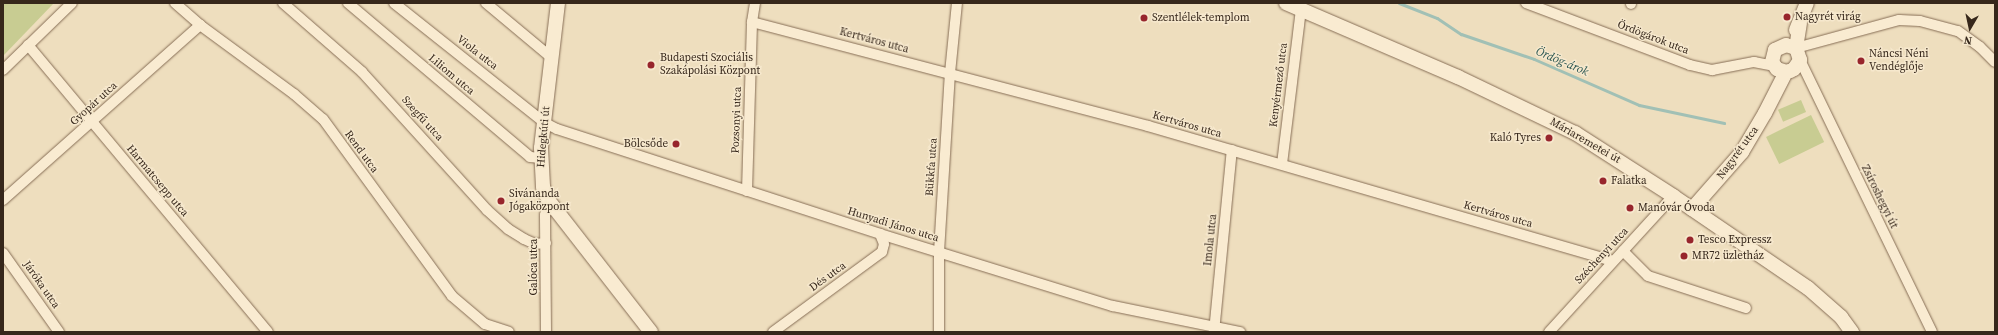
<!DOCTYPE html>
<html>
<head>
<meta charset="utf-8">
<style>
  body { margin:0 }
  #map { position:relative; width:1998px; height:335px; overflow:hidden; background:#eedebe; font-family:"Source Serif 4",serif }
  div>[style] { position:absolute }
  .green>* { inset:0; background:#c8cc92; transform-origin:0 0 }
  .stream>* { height:3px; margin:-1.5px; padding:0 1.5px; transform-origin:1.5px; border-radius:1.5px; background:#a1c0b5 }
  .roads { filter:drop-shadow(0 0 1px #876e56) drop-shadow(0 0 1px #876e56) }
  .street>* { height:10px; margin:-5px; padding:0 5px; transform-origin:5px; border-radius:5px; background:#f9ebd1 }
  .secondary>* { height:14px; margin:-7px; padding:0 7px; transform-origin:7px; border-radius:7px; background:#f9ebd1 }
  .dots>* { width:11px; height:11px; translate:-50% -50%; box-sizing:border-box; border:2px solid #f6e8cd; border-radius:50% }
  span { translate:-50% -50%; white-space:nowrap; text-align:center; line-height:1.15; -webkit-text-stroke:3px #f6e8cd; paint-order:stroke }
  .poi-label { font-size:11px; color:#36271b }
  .left { translate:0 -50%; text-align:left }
  .right { translate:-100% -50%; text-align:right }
  .street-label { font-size:11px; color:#36271b }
  .water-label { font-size:12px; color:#2a5651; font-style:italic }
  .frame { position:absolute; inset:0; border:4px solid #36271b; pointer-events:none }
  .north { position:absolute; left:1950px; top:8px; width:40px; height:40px; -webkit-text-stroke:3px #f6e8cd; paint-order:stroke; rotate:189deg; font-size:11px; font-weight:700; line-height:16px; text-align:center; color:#36271b }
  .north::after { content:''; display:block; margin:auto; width:14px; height:18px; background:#36271b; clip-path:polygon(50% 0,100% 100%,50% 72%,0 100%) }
</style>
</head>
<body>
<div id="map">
  <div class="green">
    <div style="clip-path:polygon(3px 3px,54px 3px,3px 56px)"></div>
    <div style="left:1801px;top:100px;width:13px;height:25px;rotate:67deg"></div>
    <div style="left:1811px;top:115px;width:30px;height:50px;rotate:64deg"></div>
  </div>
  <div class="stream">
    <div style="left:1399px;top:3px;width:41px;rotate:21.5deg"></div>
    <div style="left:1437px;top:18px;width:29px;rotate:34deg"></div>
    <div style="left:1461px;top:34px;width:77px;rotate:18.9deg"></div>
    <div style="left:1534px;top:59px;width:115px;rotate:23.7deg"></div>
    <div style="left:1639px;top:105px;width:87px;rotate:12deg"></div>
  </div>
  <div class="roads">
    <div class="street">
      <div style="left:175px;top:3px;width:33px;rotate:41deg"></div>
      <div style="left:200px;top:25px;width:117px;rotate:36.3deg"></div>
      <div style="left:294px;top:94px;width:38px;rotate:41deg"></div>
      <div style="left:323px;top:119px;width:219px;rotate:53.9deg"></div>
      <div style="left:452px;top:296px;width:43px;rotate:40.3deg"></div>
      <div style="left:485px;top:324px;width:25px;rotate:18deg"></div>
      <div style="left:283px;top:3px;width:105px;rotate:41.1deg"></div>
      <div style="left:362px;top:72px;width:186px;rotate:47.8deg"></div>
      <div style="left:487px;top:210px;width:28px;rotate:42deg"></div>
      <div style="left:508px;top:229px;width:19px;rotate:32deg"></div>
      <div style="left:524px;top:239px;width:12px;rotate:24deg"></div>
      <div style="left:535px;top:244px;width:11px;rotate:-5deg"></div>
      <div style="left:348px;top:3px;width:238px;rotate:40.2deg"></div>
      <div style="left:530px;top:157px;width:11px;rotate:5deg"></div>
      <div style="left:394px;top:3px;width:193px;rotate:38.5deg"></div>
      <div style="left:545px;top:123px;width:13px;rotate:27deg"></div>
      <div style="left:557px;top:129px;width:340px;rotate:18deg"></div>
      <div style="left:880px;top:234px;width:244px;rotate:17.2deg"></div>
      <div style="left:1113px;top:306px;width:130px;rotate:11.6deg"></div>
      <div style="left:486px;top:3px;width:86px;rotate:39.8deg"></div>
      <div style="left:1526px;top:3px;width:175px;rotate:20.7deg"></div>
      <div style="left:1690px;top:65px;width:23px;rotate:13deg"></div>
      <div style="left:1712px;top:70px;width:43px;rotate:-10.8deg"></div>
      <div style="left:1754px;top:62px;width:20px;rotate:11deg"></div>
      <div style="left:1631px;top:4px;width:1px;rotate:-90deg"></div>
      <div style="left:752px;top:22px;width:409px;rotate:14.7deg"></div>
      <div style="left:1148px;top:126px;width:483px;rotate:16.2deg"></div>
      <div style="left:28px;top:45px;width:374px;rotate:50.1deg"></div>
      <div style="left:1796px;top:48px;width:107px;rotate:-15.2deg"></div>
      <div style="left:1899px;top:20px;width:21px;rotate:3deg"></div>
      <div style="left:1920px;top:21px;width:39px;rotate:15deg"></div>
      <div style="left:1958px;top:31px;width:27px;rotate:36deg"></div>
      <div style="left:1980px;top:47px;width:21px;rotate:45deg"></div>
      <div style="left:1800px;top:60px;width:302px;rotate:64.1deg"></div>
      <div style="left:3px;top:70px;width:96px;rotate:-44.2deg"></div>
      <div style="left:1282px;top:164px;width:156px;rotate:-83deg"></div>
      <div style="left:747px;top:191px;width:169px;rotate:-88.3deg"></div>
      <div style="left:752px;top:22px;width:19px;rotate:-81deg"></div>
      <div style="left:3px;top:200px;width:264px;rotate:-41.6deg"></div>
      <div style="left:1623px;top:251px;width:35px;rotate:45deg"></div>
      <div style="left:1648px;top:276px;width:103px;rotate:18.1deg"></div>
      <div style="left:3px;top:253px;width:97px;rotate:54.7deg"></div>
      <div style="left:546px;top:332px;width:117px;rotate:-90.5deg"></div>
      <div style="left:545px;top:215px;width:15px;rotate:-74deg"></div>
      <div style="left:773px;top:332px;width:135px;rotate:-36.3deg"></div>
      <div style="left:882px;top:252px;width:8px;rotate:-76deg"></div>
      <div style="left:884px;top:244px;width:11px;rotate:-112deg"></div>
      <div style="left:939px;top:332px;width:80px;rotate:-90deg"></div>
      <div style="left:939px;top:252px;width:179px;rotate:-86.5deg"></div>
      <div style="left:950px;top:73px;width:70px;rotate:-84.3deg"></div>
      <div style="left:1214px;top:332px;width:183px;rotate:-84.4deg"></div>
      <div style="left:1549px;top:332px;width:184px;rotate:-47.6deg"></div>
    </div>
    <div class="secondary">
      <div style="left:558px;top:3px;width:146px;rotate:96.7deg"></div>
      <div style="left:541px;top:148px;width:39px;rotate:87deg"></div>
      <div style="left:543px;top:187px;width:15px;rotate:67deg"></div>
      <div style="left:549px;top:201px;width:166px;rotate:52.1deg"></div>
      <div style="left:1286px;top:3px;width:187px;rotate:23.3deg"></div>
      <div style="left:1458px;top:77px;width:130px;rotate:25.6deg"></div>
      <div style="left:1575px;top:133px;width:117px;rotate:32.7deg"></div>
      <div style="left:1673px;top:196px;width:163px;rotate:34.3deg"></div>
      <div style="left:1808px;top:288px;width:44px;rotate:41.3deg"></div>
      <div style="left:1841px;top:317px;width:19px;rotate:54deg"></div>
      <div style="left:1796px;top:30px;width:29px;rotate:-68deg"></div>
      <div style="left:1796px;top:48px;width:10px;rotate:-163deg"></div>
      <div style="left:1786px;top:45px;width:12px;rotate:156deg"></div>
      <div style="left:1775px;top:50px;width:12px;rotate:104deg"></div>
      <div style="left:1772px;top:62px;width:9px;rotate:54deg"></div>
      <div style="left:1777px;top:69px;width:9px;rotate:18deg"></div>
      <div style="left:1786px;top:72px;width:4px;rotate:-14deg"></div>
      <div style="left:1790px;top:71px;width:4px;rotate:-27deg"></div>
      <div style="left:1794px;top:69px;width:11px;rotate:-56deg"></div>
      <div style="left:1800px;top:60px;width:13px;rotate:-108deg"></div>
      <div style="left:1796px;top:48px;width:25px;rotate:-81deg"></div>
      <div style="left:1692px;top:209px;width:76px;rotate:-48.7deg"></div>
      <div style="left:1742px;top:152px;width:45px;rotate:-59.5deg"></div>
      <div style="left:1765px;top:113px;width:46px;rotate:-62.9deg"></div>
    </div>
  </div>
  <div class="dots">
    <div style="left:1787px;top:17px;background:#97252c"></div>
    <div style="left:1144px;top:18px;background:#97252c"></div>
    <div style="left:1861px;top:61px;background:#97252c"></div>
    <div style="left:651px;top:65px;background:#97252c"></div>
    <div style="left:1549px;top:138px;background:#97252c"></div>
    <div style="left:676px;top:144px;background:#97252c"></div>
    <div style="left:1603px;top:181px;background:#97252c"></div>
    <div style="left:501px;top:201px;background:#97252c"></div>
    <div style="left:1630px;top:208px;background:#97252c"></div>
    <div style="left:1690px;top:240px;background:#97252c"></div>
    <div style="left:1684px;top:256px;background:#97252c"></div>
  </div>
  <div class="poi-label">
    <span class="left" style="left:1795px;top:17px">Nagyrét virág</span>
    <span class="left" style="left:1152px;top:18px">Szentlélek-templom</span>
    <span class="left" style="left:1869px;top:61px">Náncsi Néni<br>Vendéglője</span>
    <span class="left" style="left:660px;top:65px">Budapesti Szociális<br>Szakápolási Központ</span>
    <span class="right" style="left:1541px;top:138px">Kaló Tyres</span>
    <span class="right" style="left:668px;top:144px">Bölcsőde</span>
    <span class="left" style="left:1611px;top:181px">Falatka</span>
    <span class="left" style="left:509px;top:201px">Sivánanda<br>Jógaközpont</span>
    <span class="left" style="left:1638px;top:208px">Manóvár Óvoda</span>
    <span class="left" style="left:1698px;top:240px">Tesco Expressz</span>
    <span class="left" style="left:1692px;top:256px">MR72 üzletház</span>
  </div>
  <div class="street-label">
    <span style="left:1653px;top:38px;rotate:21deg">Ördögárok utca</span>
    <span style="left:874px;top:41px;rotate:15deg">Kertváros utca</span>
    <span style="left:477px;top:53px;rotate:38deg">Viola utca</span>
    <span style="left:451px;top:75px;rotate:40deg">Liliom utca</span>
    <span style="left:1279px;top:85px;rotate:-83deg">Kenyérmező utca</span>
    <span style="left:94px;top:104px;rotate:-42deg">Gyopár utca</span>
    <span style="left:422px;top:119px;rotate:48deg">Szegfű utca</span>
    <span style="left:737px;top:120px;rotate:-88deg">Pozsonyi utca</span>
    <span style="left:1187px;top:125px;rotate:16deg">Kertváros utca</span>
    <span style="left:544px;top:137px;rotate:-85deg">Hidegkúti út</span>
    <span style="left:1585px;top:141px;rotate:30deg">Máriaremetei út</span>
    <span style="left:361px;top:152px;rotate:54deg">Rend utca</span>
    <span style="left:1738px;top:153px;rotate:-54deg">Nagyrét utca</span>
    <span style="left:932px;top:167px;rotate:-86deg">Bükkfa utca</span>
    <span style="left:157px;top:181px;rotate:50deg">Harmatcsepp utca</span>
    <span style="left:1879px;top:197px;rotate:64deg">Zsíroshegyi út</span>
    <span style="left:1498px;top:215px;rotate:16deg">Kertváros utca</span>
    <span style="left:893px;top:225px;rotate:17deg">Hunyadi János utca</span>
    <span style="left:1211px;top:240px;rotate:-84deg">Imola utca</span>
    <span style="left:1602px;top:256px;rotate:-47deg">Széchenyi utca</span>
    <span style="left:534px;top:267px;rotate:-90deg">Galóca utca</span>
    <span style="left:828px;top:277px;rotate:-36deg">Dés utca</span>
    <span style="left:41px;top:285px;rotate:55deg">Járóka utca</span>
  </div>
  <div class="water-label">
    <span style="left:1562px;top:62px;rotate:23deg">Ördög-árok</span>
  </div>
  <div class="frame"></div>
  <div class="north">N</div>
</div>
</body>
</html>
